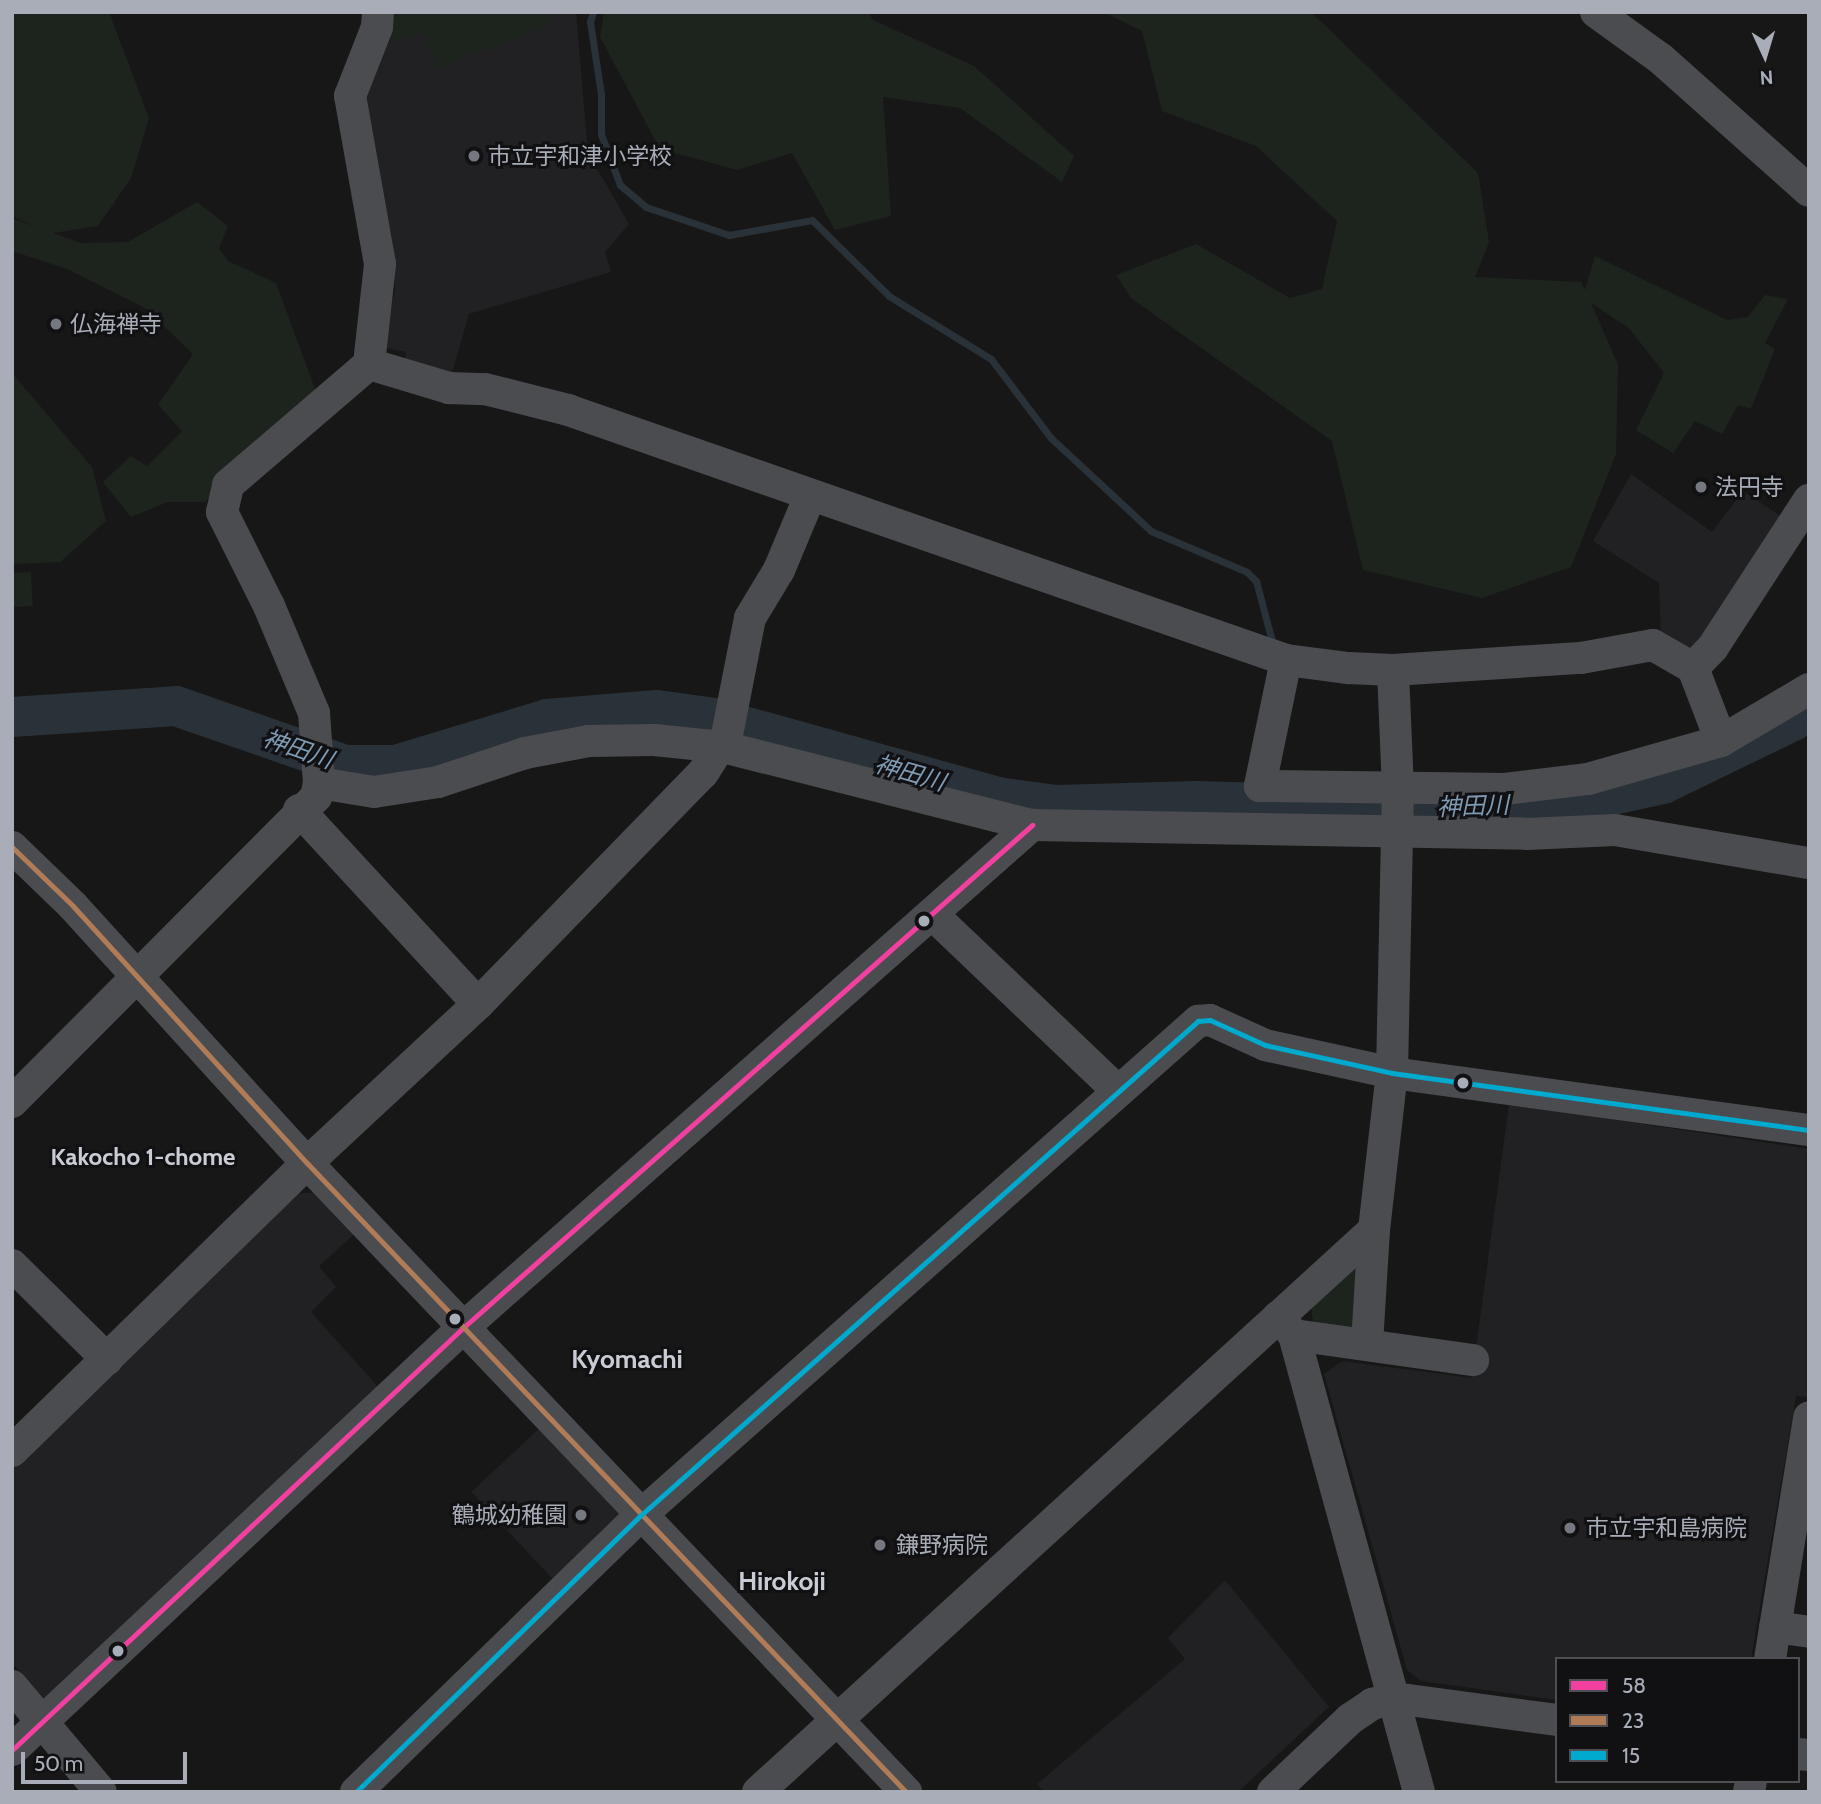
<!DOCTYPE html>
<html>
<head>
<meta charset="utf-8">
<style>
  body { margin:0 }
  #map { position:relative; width:1821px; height:1804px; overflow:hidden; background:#171717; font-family:Cabin,"Noto Sans JP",sans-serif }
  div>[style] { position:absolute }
  .built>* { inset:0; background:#212123; transform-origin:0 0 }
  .green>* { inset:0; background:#1d241e; transform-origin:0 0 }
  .stream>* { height:7px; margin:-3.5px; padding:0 3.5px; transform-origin:3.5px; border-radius:3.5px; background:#2a3239 }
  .river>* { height:40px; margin:-20px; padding:0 20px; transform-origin:20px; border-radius:20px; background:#2a3239 }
  .minor>* { height:32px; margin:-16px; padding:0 16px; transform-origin:16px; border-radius:16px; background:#4b4c50 }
  .bus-1>* { height:5px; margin:-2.5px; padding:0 2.5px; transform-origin:2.5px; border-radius:2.5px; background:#f240a1 }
  .bus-2>* { height:5px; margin:-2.5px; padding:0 2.5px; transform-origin:2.5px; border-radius:2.5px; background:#b07c57 }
  .bus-3>* { height:5px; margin:-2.5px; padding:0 2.5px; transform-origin:2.5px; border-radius:2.5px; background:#00a9ce }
  .dots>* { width:19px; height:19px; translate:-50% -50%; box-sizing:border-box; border:4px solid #111113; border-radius:50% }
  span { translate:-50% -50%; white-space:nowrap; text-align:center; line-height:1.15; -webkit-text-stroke:6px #111113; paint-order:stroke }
  .poi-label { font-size:23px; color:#a8adb8 }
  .left { translate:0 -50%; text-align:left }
  .right { translate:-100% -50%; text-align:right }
  .water-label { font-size:24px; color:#7f9bb3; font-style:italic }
  .neighbourhood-label { font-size:24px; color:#c9ccd4; font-weight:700 }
  .quarter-label { font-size:26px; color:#c9ccd4; font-weight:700 }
  .frame { position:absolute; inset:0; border:14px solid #a8adb8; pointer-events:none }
  .legend { position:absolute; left:1555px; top:1657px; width:245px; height:126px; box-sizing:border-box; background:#111113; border:2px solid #4d4f55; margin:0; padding:9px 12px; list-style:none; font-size:21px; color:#a8adb8 }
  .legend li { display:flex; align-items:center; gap:14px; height:35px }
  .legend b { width:35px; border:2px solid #4d4f55 }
  .north { position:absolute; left:1730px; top:21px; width:70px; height:70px; -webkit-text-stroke:5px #111113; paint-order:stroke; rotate:176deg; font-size:19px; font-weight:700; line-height:28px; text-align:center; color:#a8adb8 }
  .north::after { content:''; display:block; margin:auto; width:24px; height:32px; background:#a8adb8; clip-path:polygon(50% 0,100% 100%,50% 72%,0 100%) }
  .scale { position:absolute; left:21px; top:1752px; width:166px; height:32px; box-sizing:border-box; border:4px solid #a8adb8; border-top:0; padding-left:9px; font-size:21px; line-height:24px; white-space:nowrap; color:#a8adb8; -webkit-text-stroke:5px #111113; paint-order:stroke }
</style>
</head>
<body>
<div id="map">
  <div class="built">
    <div style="clip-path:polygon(388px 12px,576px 12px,588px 153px,629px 224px,605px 252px,611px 272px,469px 314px,451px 377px,404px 366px,406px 352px,381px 347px,395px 290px,392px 237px,359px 106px)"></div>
    <div style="clip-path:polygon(1631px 474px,1712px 532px,1743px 491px,1785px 519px,1699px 651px,1661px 639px,1659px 583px,1593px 541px)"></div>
    <div style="clip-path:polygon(1509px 1104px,1809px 1149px,1809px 1397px,1796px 1396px,1751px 1659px,1557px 1659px,1557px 1700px,1421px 1681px,1407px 1670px,1324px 1374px,1342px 1361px,1472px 1378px)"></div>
    <div style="clip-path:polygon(319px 1192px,357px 1232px,319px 1266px,336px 1287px,311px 1312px,380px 1389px,47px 1702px,12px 1663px,12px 1461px,289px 1194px)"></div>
    <div style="left:543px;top:1425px;width:122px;height:98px;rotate:47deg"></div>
    <div style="clip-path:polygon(1225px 1580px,1329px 1707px,1238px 1792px,1044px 1792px,1037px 1784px,1185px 1659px,1168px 1638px)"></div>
  </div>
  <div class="green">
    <div style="clip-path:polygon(12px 12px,109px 12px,149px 118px,131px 178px,98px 226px,53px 233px,81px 243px,128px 242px,197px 202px,228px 226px,219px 248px,228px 261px,276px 283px,318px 397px,205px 502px,168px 502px,131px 517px,103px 482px,131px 456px,147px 466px,182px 431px,158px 405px,193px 354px,145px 308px,67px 269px,12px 251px,12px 218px,36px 227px,12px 216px)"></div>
    <div style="clip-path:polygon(396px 12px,553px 12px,550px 26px,437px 68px,425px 33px,387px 43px)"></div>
    <div style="clip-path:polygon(604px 12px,868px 12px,873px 20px,974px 66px,1074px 156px,1062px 182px,960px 108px,883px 97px,891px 216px,835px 230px,792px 153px,737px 170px,660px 149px,600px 37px)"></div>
    <div style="clip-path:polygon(1103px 12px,1311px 12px,1478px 173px,1489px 242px,1475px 277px,1581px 282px,1585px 290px,1595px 256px,1727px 320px,1748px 317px,1765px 295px,1788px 299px,1765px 343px,1775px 349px,1751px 409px,1738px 405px,1722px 434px,1695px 421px,1673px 453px,1636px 430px,1664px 373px,1629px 328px,1591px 303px,1618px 365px,1616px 454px,1571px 567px,1482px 598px,1363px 570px,1332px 441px,1131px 298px,1116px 275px,1196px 244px,1290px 298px,1322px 289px,1337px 221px,1256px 146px,1162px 111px,1142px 31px)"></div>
    <div style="clip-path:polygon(12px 373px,92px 467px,106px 521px,60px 562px,12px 564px)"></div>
    <div style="left:31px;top:572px;width:34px;height:19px;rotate:87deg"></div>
    <div style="clip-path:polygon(1359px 1267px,1359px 1331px,1313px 1322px,1311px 1307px,1350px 1270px)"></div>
  </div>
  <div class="stream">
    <div style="left:593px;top:12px;width:10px;rotate:107deg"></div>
    <div style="left:590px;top:22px;width:73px;rotate:81.3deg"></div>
    <div style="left:601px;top:94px;width:40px;rotate:90deg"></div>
    <div style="left:601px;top:134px;width:54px;rotate:69.6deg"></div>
    <div style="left:620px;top:185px;width:34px;rotate:40deg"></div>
    <div style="left:646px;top:207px;width:88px;rotate:18.6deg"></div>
    <div style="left:729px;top:235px;width:84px;rotate:-10.2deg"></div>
    <div style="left:812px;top:220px;width:108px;rotate:44.6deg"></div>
    <div style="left:889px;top:296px;width:120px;rotate:31.7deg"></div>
    <div style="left:991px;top:359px;width:99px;rotate:52.8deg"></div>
    <div style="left:1051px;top:438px;width:137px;rotate:42.9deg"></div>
    <div style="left:1151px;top:531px;width:104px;rotate:23.1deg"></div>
    <div style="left:1247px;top:572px;width:13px;rotate:45deg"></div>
    <div style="left:1256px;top:581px;width:62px;rotate:75.1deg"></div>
  </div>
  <div class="river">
    <div style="left:12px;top:717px;width:164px;rotate:-3.8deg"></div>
    <div style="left:176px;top:706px;width:179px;rotate:19.2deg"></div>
    <div style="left:345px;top:765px;width:51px"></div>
    <div style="left:396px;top:765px;width:158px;rotate:-16.9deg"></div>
    <div style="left:547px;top:719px;width:110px;rotate:-4.7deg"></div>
    <div style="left:657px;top:710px;width:59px;rotate:7.9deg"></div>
    <div style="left:715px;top:718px;width:293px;rotate:15.6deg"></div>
    <div style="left:997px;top:797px;width:60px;rotate:7.7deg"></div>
    <div style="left:1056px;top:805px;width:141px;rotate:-1.6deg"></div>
    <div style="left:1197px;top:801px;width:242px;rotate:1.7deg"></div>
    <div style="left:1439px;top:808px;width:146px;rotate:-2.7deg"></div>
    <div style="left:1585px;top:801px;width:80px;rotate:-12.3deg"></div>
    <div style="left:1663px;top:784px;width:144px;rotate:-25.9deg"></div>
    <div style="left:1793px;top:721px;width:20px;rotate:-37deg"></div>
  </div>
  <div class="minor">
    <div style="left:1596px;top:12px;width:80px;rotate:35.9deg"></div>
    <div style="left:1661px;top:59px;width:198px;rotate:41.7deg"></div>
    <div style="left:369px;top:364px;width:84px;rotate:16.7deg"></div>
    <div style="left:449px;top:388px;width:36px;rotate:2deg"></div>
    <div style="left:485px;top:389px;width:86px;rotate:14.2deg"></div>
    <div style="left:568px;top:410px;width:760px;rotate:19.2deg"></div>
    <div style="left:1286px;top:660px;width:63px;rotate:7.4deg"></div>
    <div style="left:1348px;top:668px;width:45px;rotate:2.5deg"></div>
    <div style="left:1393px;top:670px;width:188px;rotate:-3.7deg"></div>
    <div style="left:1581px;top:658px;width:73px;rotate:-10.2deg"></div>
    <div style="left:1653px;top:645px;width:46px;rotate:29.9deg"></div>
    <div style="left:1693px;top:668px;width:29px;rotate:-46deg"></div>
    <div style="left:1713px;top:647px;width:176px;rotate:-56.9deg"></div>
    <div style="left:1286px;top:660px;width:129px;rotate:101.7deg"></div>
    <div style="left:1260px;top:786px;width:245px;rotate:0.7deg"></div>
    <div style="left:1505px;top:789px;width:84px;rotate:-6.9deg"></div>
    <div style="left:1588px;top:779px;width:138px;rotate:-15.9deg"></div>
    <div style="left:1721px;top:741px;width:102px;rotate:-30.6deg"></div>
    <div style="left:1693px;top:668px;width:78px;rotate:69deg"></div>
    <div style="left:319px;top:783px;width:56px;rotate:9.3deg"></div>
    <div style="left:374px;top:792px;width:65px;rotate:-8.9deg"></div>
    <div style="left:438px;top:782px;width:92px;rotate:-18.4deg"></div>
    <div style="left:525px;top:753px;width:65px;rotate:-10.6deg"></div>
    <div style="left:589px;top:741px;width:65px;rotate:-0.9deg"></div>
    <div style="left:654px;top:740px;width:69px;rotate:5.8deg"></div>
    <div style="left:723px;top:747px;width:319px;rotate:14.2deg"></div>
    <div style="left:1032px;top:825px;width:495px;rotate:1deg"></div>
    <div style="left:1527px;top:834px;width:88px;rotate:-2.6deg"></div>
    <div style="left:1615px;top:830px;width:197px;rotate:9.7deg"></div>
    <div style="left:299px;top:810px;width:264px;rotate:47.3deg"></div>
    <div style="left:12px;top:847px;width:85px;rotate:44deg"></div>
    <div style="left:73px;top:906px;width:348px;rotate:47.7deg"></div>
    <div style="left:307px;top:1163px;width:869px;rotate:46.4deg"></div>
    <div style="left:932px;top:914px;width:257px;rotate:43.6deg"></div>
    <div style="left:12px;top:1102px;width:431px;rotate:-45.1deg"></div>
    <div style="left:316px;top:797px;width:14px;rotate:-78deg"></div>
    <div style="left:319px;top:783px;width:70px;rotate:-94.1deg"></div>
    <div style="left:314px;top:713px;width:116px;rotate:-112.8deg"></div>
    <div style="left:269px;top:606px;width:105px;rotate:-116.6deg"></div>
    <div style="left:222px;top:512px;width:28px;rotate:-77deg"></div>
    <div style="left:228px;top:485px;width:186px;rotate:-40.6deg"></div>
    <div style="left:369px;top:364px;width:101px;rotate:-83.7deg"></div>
    <div style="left:380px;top:264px;width:171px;rotate:-100.1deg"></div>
    <div style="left:350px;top:96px;width:74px;rotate:-68.6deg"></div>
    <div style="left:377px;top:27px;width:15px;rotate:-86deg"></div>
    <div style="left:12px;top:1265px;width:134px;rotate:44.7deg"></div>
    <div style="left:1278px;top:1317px;width:24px;rotate:48deg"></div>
    <div style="left:1294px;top:1335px;width:474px;rotate:74.7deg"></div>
    <div style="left:1294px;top:1335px;width:181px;rotate:8deg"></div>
    <div style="left:1367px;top:1344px;width:114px;rotate:-86.5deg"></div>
    <div style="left:1374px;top:1230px;width:158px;rotate:-83.5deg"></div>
    <div style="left:1392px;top:1073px;width:283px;rotate:-88.8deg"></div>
    <div style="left:1398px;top:790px;width:120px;rotate:-92.4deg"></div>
    <div style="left:12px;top:1451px;width:412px;rotate:-44.3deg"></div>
    <div style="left:307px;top:1163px;width:233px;rotate:-42.9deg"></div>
    <div style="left:478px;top:1004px;width:322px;rotate:-45.8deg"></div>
    <div style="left:703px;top:773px;width:45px;rotate:-57.7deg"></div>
    <div style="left:727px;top:735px;width:119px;rotate:-78.9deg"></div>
    <div style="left:750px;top:618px;width:56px;rotate:-58.9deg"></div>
    <div style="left:779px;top:570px;width:80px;rotate:-67.3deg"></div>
    <div style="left:1775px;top:1627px;width:34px;rotate:8deg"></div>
    <div style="left:1770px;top:1659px;width:245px;rotate:-80.8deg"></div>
    <div style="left:12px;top:1686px;width:138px;rotate:50deg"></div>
    <div style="left:12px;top:1750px;width:620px;rotate:-43.11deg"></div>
    <div style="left:465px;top:1326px;width:757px;rotate:-41.46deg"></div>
    <div style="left:1798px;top:1754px;width:11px;rotate:5deg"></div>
    <div style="left:356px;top:1792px;width:397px;rotate:-44.2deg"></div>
    <div style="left:641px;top:1515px;width:745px;rotate:-41.57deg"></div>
    <div style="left:1198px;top:1021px;width:12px;rotate:-5deg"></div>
    <div style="left:1210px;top:1020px;width:60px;rotate:24.4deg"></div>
    <div style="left:1265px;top:1045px;width:130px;rotate:12.4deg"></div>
    <div style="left:1392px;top:1073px;width:421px;rotate:7.8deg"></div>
    <div style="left:758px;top:1792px;width:834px;rotate:-42.38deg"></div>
    <div style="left:1273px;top:1792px;width:106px;rotate:-43.5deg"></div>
    <div style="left:1350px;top:1719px;width:27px;rotate:-34deg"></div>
    <div style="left:1372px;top:1704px;width:23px;rotate:-15deg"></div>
    <div style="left:1394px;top:1698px;width:164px;rotate:7.7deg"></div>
    <div style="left:1749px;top:1792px;width:11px;rotate:-80deg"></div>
  </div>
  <div class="bus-1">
    <div style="left:12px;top:1750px;width:620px;rotate:-43.11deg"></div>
    <div style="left:465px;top:1326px;width:757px;rotate:-41.46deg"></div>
  </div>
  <div class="bus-2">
    <div style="left:12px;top:847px;width:85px;rotate:44deg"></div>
    <div style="left:73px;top:906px;width:348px;rotate:47.7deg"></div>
    <div style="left:307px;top:1163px;width:869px;rotate:46.4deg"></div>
  </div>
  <div class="bus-3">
    <div style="left:356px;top:1792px;width:397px;rotate:-44.2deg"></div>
    <div style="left:641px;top:1515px;width:745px;rotate:-41.57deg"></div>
    <div style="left:1198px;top:1021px;width:12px;rotate:-5deg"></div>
    <div style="left:1210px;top:1020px;width:60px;rotate:24.4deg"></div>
    <div style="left:1265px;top:1045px;width:130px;rotate:12.4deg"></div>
    <div style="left:1392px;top:1073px;width:421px;rotate:7.8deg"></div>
  </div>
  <div class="dots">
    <div style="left:474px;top:156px;background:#757880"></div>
    <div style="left:56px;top:324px;background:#757880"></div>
    <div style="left:1701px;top:487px;background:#757880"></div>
    <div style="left:924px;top:921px;background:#a8adb8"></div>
    <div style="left:1463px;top:1083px;background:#a8adb8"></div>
    <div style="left:455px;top:1319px;background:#a8adb8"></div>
    <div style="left:581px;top:1515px;background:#757880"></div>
    <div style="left:1570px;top:1528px;background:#757880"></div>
    <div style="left:880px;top:1545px;background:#757880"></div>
    <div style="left:118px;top:1651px;background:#a8adb8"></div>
  </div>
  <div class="poi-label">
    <span class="left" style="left:488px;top:156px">市立宇和津小学校</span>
    <span class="left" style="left:70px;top:324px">仏海禅寺</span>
    <span class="left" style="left:1715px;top:487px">法円寺</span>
    <span class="right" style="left:567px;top:1515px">鶴城幼稚園</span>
    <span class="left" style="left:1586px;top:1528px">市立宇和島病院</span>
    <span class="left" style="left:896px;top:1545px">鎌野病院</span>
  </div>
  <div class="water-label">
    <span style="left:298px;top:749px;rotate:19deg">神田川</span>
    <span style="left:910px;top:773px;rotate:16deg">神田川</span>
    <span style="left:1473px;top:806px;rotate:-2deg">神田川</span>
  </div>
  <div class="neighbourhood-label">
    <span style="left:143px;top:1157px">Kakocho 1-chome</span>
  </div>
  <div class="quarter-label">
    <span style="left:627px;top:1360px">Kyomachi</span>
    <span style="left:782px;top:1582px">Hirokoji</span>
  </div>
  <div class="frame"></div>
  <ul class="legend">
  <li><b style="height:9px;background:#f240a1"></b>58</li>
  <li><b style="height:9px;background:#b07c57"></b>23</li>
  <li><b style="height:9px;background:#00a9ce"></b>15</li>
  </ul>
  <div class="north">N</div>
  <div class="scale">50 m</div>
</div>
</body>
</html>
